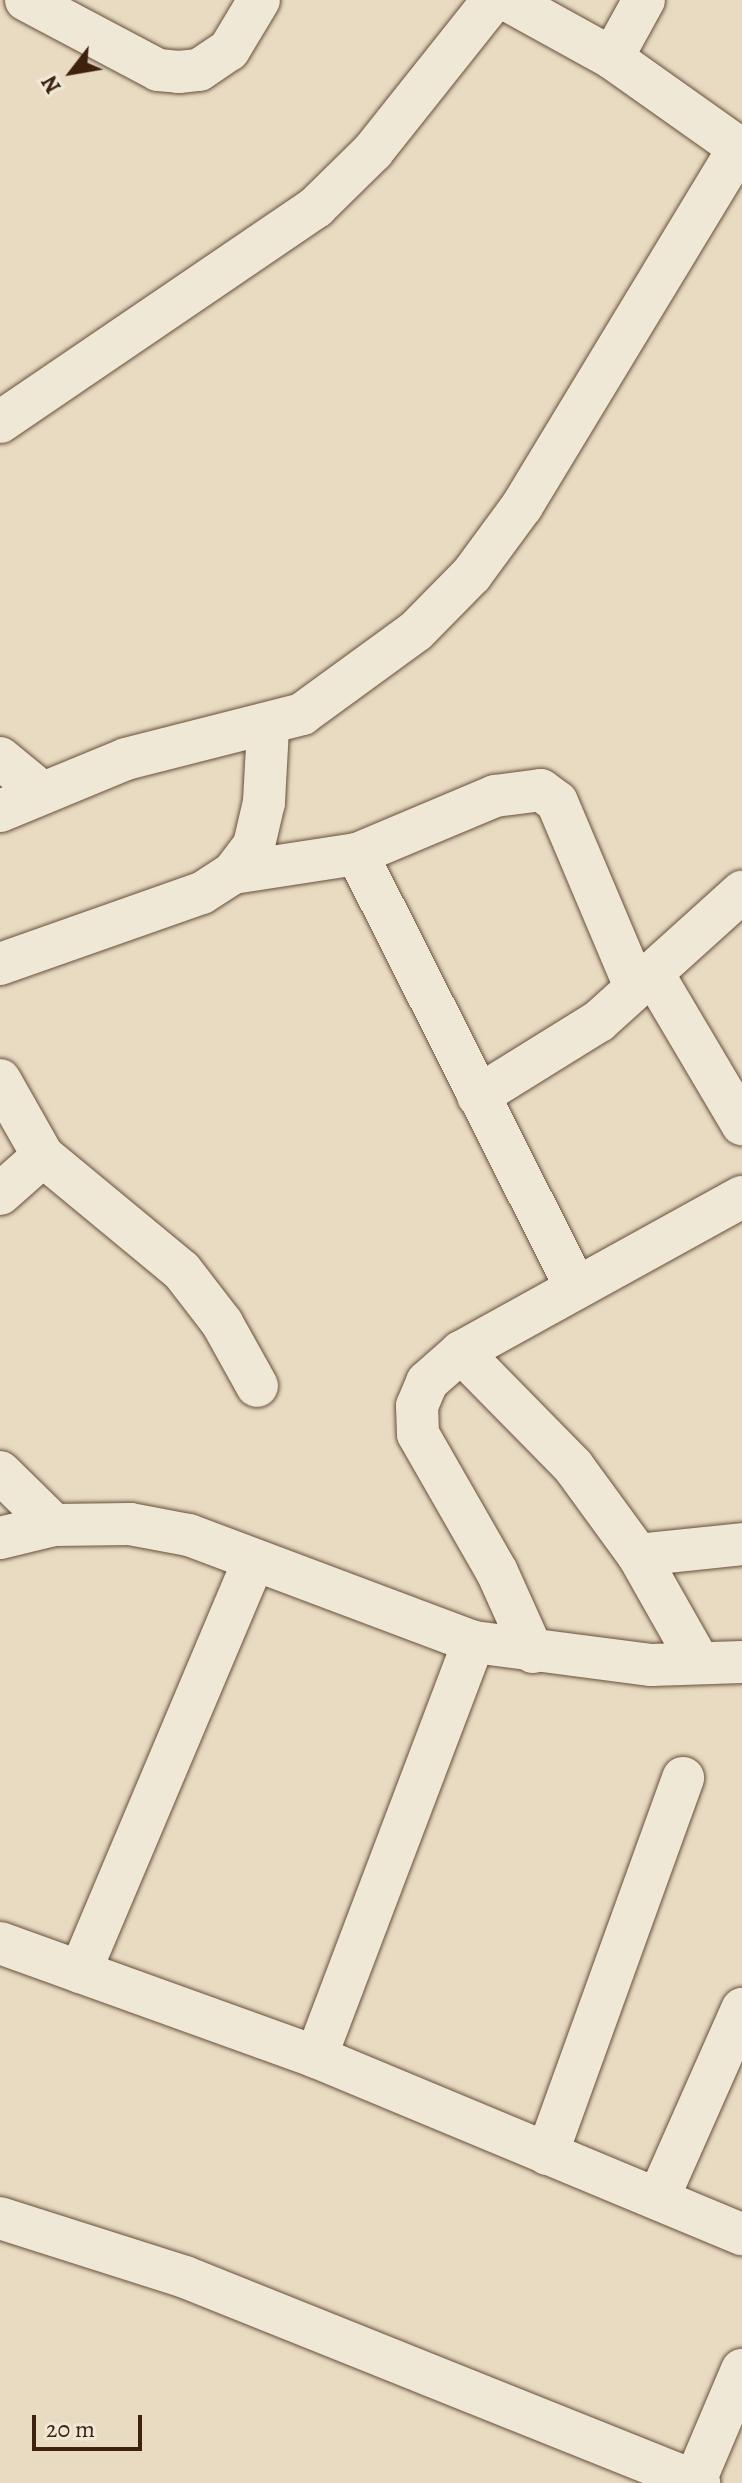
<!DOCTYPE html>
<html>
<head>
<meta charset="utf-8">
<style>
  body { margin:0 }
  #map { position:relative; width:742px; height:2483px; overflow:hidden; background:#e8dbc2; font-family:Alegreya,serif }
  div>[style] { position:absolute }
  .roads { filter:drop-shadow(0 0 2px #69503c) drop-shadow(0 0 2px #69503c) }
  .minor>* { height:42px; margin:-21px; padding:0 21px; transform-origin:21px; border-radius:21px; background:#f0e8d7 }
  span { translate:-50% -50%; white-space:nowrap; text-align:center; line-height:1.15; -webkit-text-stroke:8px #f0e8d7; paint-order:stroke }
  .north { position:absolute; left:32px; top:32px; width:80px; height:80px; -webkit-text-stroke:6px #f0e8d7; paint-order:stroke; rotate:239deg; font-size:22px; font-weight:700; line-height:32px; text-align:center; color:#3f2110 }
  .north::after { content:''; display:block; margin:auto; width:28px; height:36px; background:#3f2110; clip-path:polygon(50% 0,100% 100%,50% 72%,0 100%) }
  .scale { position:absolute; left:32px; top:2415px; width:110px; height:36px; box-sizing:border-box; border:4px solid #3f2110; border-top:0; padding-left:10px; font-size:24px; line-height:28px; white-space:nowrap; color:#3f2110; -webkit-text-stroke:6px #f0e8d7; paint-order:stroke }
</style>
</head>
<body>
<div id="map">
  <div class="roads">
    <div class="minor">
      <div style="left:26px;top:0;width:149px;rotate:27.9deg"></div>
      <div style="left:158px;top:70px;width:21px;rotate:5deg"></div>
      <div style="left:179px;top:72px;width:20px;rotate:-6deg"></div>
      <div style="left:199px;top:70px;width:36px;rotate:-34deg"></div>
      <div style="left:229px;top:50px;width:58px;rotate:-59deg"></div>
      <div style="left:507px;top:0;width:120px;rotate:28.9deg"></div>
      <div style="left:612px;top:58px;width:159px;rotate:35.3deg"></div>
      <div style="left:612px;top:58px;width:66px;rotate:-61.1deg"></div>
      <div style="left:0;top:422px;width:382px;rotate:-34.2deg"></div>
      <div style="left:316px;top:207px;width:80px;rotate:-44.5deg"></div>
      <div style="left:373px;top:151px;width:193px;rotate:-51.5deg"></div>
      <div style="left:0;top:758px;width:52px;rotate:39.5deg"></div>
      <div style="left:0;top:811px;width:136px;rotate:-22.4deg"></div>
      <div style="left:126px;top:759px;width:182px;rotate:-14.3deg"></div>
      <div style="left:302px;top:714px;width:141px;rotate:-36.1deg"></div>
      <div style="left:416px;top:631px;width:80px;rotate:-45.5deg"></div>
      <div style="left:472px;top:574px;width:84px;rotate:-53.7deg"></div>
      <div style="left:522px;top:506px;width:419px;rotate:-58.8deg"></div>
      <div style="left:357px;top:854px;width:486px;rotate:63.2deg"></div>
      <div style="left:233px;top:873px;width:125px;rotate:-8.7deg"></div>
      <div style="left:357px;top:854px;width:150px;rotate:-22.8deg"></div>
      <div style="left:495px;top:796px;width:46px;rotate:-7.4deg"></div>
      <div style="left:541px;top:790px;width:20px;rotate:37deg"></div>
      <div style="left:557px;top:802px;width:201px;rotate:67.1deg"></div>
      <div style="left:0;top:964px;width:214px;rotate:-19.4deg"></div>
      <div style="left:202px;top:893px;width:37px;rotate:-33deg"></div>
      <div style="left:233px;top:873px;width:35px;rotate:-53deg"></div>
      <div style="left:254px;top:845px;width:44px;rotate:-76.9deg"></div>
      <div style="left:264px;top:802px;width:74px;rotate:-86.9deg"></div>
      <div style="left:652px;top:972px;width:177px;rotate:59.4deg"></div>
      <div style="left:0;top:1080px;width:87px;rotate:60.5deg"></div>
      <div style="left:43px;top:1156px;width:180px;rotate:39.6deg"></div>
      <div style="left:182px;top:1271px;width:66px;rotate:52.4deg"></div>
      <div style="left:222px;top:1323px;width:72px;rotate:60.9deg"></div>
      <div style="left:478px;top:1096px;width:142px;rotate:-31.8deg"></div>
      <div style="left:599px;top:1021px;width:193px;rotate:-42.1deg"></div>
      <div style="left:0;top:1194px;width:57px;rotate:-41.5deg"></div>
      <div style="left:461px;top:1352px;width:160px;rotate:45.5deg"></div>
      <div style="left:573px;top:1466px;width:110px;rotate:53.9deg"></div>
      <div style="left:638px;top:1555px;width:124px;rotate:60.5deg"></div>
      <div style="left:0;top:1472px;width:76px;rotate:44.5deg"></div>
      <div style="left:0;top:1538px;width:56px;rotate:-13.5deg"></div>
      <div style="left:54px;top:1525px;width:76px;rotate:-0.8deg"></div>
      <div style="left:130px;top:1524px;width:60px;rotate:10.6deg"></div>
      <div style="left:189px;top:1535px;width:304px;rotate:20.6deg"></div>
      <div style="left:474px;top:1642px;width:179px;rotate:7.4deg"></div>
      <div style="left:652px;top:1665px;width:90px;rotate:-1.9deg"></div>
      <div style="left:638px;top:1555px;width:105px;rotate:-6deg"></div>
      <div style="left:533px;top:1652px;width:88px;rotate:-114.2deg"></div>
      <div style="left:497px;top:1572px;width:159px;rotate:-119.8deg"></div>
      <div style="left:418px;top:1434px;width:28px;rotate:-92deg"></div>
      <div style="left:417px;top:1406px;width:26px;rotate:-67deg"></div>
      <div style="left:427px;top:1382px;width:45px;rotate:-41.4deg"></div>
      <div style="left:461px;top:1352px;width:321px;rotate:-28.9deg"></div>
      <div style="left:0;top:1943px;width:336px;rotate:19.8deg"></div>
      <div style="left:316px;top:2057px;width:461px;rotate:22.6deg"></div>
      <div style="left:80px;top:1972px;width:445px;rotate:-67.1deg"></div>
      <div style="left:316px;top:2057px;width:444px;rotate:-69.2deg"></div>
      <div style="left:547px;top:2154px;width:400px;rotate:-70.1deg"></div>
      <div style="left:658px;top:2199px;width:208px;rotate:-66.1deg"></div>
      <div style="left:0;top:2218px;width:194px;rotate:17.7deg"></div>
      <div style="left:185px;top:2277px;width:554px;rotate:21.84deg"></div>
      <div style="left:694px;top:2483px;width:123px;rotate:-67deg"></div>
    </div>
  </div>
  <div class="north">N</div>
  <div class="scale">20 m</div>
</div>
</body>
</html>
